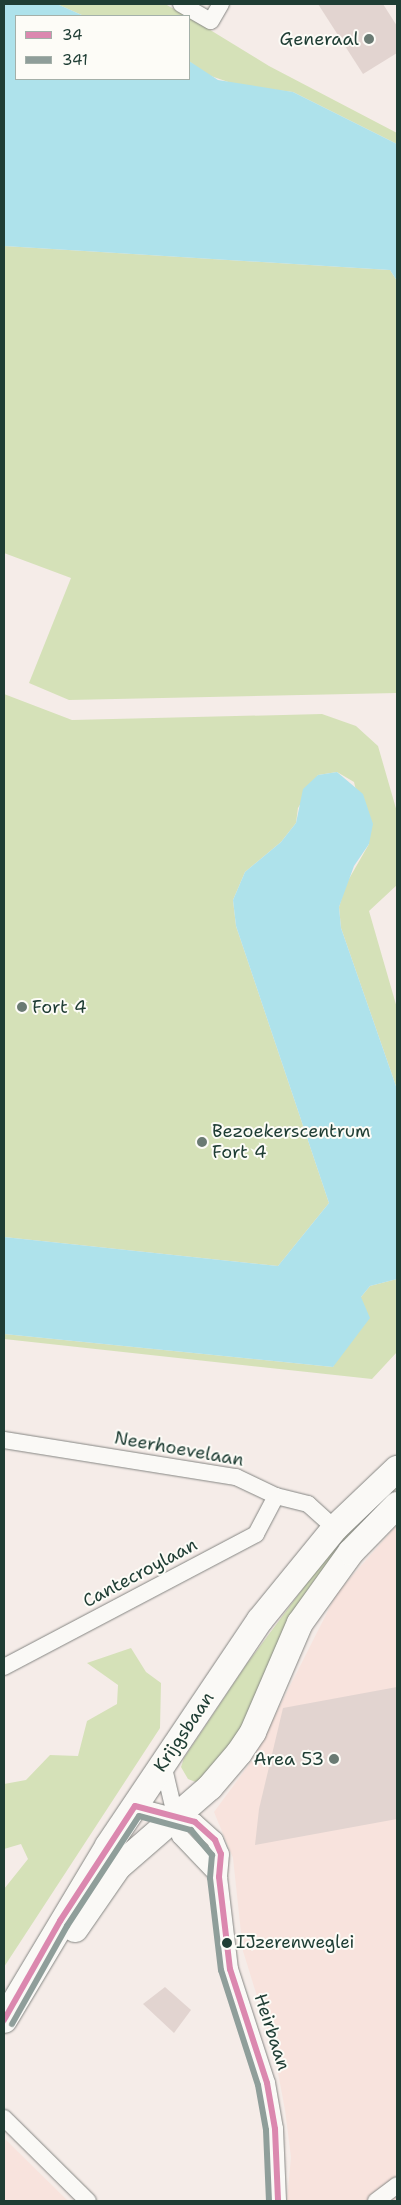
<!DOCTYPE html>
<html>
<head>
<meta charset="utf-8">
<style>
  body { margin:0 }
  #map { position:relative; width:401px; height:2205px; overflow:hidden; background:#f5ece8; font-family:"Shantell Sans",sans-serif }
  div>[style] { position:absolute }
  .built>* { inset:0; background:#f8e3dd }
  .green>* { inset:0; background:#d5e1b8 }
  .water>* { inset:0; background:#aee2eb }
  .building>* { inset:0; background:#e2d4d0 }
  .roads { filter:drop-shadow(0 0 1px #858683) drop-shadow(0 0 1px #858683) }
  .street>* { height:16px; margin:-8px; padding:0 8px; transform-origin:8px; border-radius:8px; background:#faf9f6 }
  .primary>* { height:26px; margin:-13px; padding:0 13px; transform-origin:13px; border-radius:13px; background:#faf9f6 }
  .bus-1>* { height:6px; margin:-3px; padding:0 3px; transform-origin:3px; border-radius:3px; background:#db88af }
  .bus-2>* { height:6px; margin:-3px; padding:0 3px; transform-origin:3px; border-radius:3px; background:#8f9e9a }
  .dots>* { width:14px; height:14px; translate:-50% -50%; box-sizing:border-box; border:2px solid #fdfcf7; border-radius:50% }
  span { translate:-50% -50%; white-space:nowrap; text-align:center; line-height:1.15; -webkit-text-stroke:4px #fdfcf7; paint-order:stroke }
  .bus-label { font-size:17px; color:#1f3d34 }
  .left { translate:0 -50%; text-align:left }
  .poi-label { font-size:18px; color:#1f3d34 }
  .right { translate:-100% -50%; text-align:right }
  .street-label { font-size:18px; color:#1f3d34 }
  .frame { position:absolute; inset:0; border:5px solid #1f3d34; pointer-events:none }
  .legend { position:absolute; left:15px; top:15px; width:175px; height:65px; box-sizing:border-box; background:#fdfcf7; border:1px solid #a4b0a9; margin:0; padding:6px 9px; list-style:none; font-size:15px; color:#1f3d34 }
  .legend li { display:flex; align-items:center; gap:10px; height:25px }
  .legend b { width:25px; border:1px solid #a4b0a9 }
</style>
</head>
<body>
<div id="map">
  <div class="built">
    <div style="clip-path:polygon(397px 1525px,397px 2201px,287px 2201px,291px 2157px,285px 2110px,274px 2051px,243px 1951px,233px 1858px,214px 1812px,253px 1759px,337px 1593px)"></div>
    <div style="clip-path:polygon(4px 2138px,68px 2201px,4px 2201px)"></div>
  </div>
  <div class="green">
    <div style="clip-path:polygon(57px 4px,165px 4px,187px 16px,84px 16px)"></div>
    <div style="clip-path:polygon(189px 17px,269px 66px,397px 133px,397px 144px,293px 92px,237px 85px,205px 74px,189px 61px)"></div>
    <div style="clip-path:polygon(4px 246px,390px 270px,397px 281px,397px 693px,69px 700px,29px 683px,71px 578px,4px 553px)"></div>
    <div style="clip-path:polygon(4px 694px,72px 720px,322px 714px,356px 726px,378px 746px,397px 812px,397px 885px,369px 911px,397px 1008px,397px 1089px,341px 928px,339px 907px,346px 884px,369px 844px,354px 782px,337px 772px,318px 775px,298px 808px,296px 823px,281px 842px,245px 872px,233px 900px,236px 926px,329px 1203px,278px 1266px,4px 1237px)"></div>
    <div style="clip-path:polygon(397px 1279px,397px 1352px,372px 1379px,4px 1339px,4px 1334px,333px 1367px,361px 1297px,370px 1286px)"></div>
    <div style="clip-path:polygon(397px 1479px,397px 1488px,356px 1528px,311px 1585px,281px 1642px,247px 1731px,198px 1783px,188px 1779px,181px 1767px,184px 1758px,246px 1665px,351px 1524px)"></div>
    <div style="clip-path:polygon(131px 1648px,146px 1672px,161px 1683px,160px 1728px,4px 1967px,4px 1889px,28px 1859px,21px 1844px,4px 1849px,4px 1784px,26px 1780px,50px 1755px,78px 1756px,87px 1721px,117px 1704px,118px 1685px,87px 1663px)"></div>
  </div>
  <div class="water">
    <div style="clip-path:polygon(4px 4px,57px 4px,84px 16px,16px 16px,16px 79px,189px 79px,189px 61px,218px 80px,293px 92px,397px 144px,397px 281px,390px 270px,4px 246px)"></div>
    <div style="clip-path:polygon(337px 772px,363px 794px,373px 824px,369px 844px,354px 866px,339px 907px,341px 928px,397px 1089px,397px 1279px,370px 1286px,361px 1297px,370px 1318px,333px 1367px,4px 1334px,4px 1237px,278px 1266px,329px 1203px,236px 926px,233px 900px,245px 872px,281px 842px,296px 823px,303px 789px,318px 775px)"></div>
  </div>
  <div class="building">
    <div style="clip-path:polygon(318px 4px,383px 4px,397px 26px,397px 53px,363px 74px)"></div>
    <div style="clip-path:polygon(397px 1687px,397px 1819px,255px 1845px,259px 1809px,283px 1708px)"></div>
    <div style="clip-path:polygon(165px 1987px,191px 2010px,174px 2033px,143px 2004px)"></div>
  </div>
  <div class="roads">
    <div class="street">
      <div style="left:181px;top:4px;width:34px;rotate:30deg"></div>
      <div style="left:211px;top:21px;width:20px;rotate:-60deg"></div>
      <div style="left:4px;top:1440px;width:235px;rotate:9.1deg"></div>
      <div style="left:236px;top:1477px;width:44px;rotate:25.4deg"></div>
      <div style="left:276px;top:1496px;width:33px;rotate:14deg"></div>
      <div style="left:308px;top:1504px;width:36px;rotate:42deg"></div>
      <div style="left:4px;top:1667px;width:285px;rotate:-27.8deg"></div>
      <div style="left:256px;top:1534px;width:43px;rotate:-62.2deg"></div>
      <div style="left:163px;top:1764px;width:74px;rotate:76.7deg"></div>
      <div style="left:180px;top:1836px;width:57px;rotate:46.4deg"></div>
      <div style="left:135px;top:1806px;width:62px;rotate:14.9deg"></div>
      <div style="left:195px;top:1822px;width:27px;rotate:42deg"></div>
      <div style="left:215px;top:1840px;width:15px;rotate:67deg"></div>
      <div style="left:221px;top:1854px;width:23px;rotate:95deg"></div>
      <div style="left:219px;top:1877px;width:93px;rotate:83.2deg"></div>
      <div style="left:230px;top:1969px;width:120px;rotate:72deg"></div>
      <div style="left:267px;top:2083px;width:47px;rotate:80.1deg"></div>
      <div style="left:275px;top:2129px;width:72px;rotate:87.6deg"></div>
      <div style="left:4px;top:2118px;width:118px;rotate:44.7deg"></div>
      <div style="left:376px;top:2201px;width:26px;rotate:-37deg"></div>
    </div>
    <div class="primary">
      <div style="left:75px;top:1929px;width:75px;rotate:-55.3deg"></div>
      <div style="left:118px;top:1867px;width:122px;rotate:-41deg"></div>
      <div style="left:210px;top:1787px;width:45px;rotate:-49.5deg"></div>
      <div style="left:239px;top:1753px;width:25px;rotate:-56deg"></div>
      <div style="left:253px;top:1732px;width:119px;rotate:-66.7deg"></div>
      <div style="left:300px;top:1623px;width:87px;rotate:-54.3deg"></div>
      <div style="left:351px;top:1552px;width:66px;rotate:-45.6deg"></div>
      <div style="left:4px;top:2020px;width:203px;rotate:-59.1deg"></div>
      <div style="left:108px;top:1846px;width:272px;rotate:-56.1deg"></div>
      <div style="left:260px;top:1620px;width:119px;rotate:-50.8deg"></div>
      <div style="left:335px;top:1528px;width:86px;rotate:-43.6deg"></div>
    </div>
  </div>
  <div class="bus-1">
    <div style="left:4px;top:2020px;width:114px;rotate:-60.5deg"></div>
    <div style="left:60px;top:1921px;width:137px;rotate:-56.9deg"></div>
    <div style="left:135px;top:1806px;width:62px;rotate:14.9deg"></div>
    <div style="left:195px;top:1822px;width:27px;rotate:42deg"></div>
    <div style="left:215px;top:1840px;width:15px;rotate:67deg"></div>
    <div style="left:221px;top:1854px;width:23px;rotate:95deg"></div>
    <div style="left:219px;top:1877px;width:93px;rotate:83.2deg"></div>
    <div style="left:230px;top:1969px;width:120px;rotate:72deg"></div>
    <div style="left:267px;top:2083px;width:47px;rotate:80.1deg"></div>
    <div style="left:275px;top:2129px;width:72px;rotate:87.6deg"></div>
  </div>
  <div class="bus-2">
    <div style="left:12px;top:2024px;width:112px;rotate:-60.7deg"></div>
    <div style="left:67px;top:1926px;width:131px;rotate:-56.8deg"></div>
    <div style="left:139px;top:1816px;width:54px;rotate:15.1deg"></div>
    <div style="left:191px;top:1830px;width:33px;rotate:50deg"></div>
    <div style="left:212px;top:1855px;width:23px;rotate:95deg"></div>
    <div style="left:210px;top:1878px;width:93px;rotate:83.2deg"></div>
    <div style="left:221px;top:1970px;width:121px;rotate:72.2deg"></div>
    <div style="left:258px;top:2085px;width:46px;rotate:79.9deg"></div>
    <div style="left:266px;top:2130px;width:71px;rotate:87.6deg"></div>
  </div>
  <div class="dots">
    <div style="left:369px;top:39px;background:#6a7a73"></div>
    <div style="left:22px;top:1007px;background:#6a7a73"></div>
    <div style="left:202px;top:1142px;background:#6a7a73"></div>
    <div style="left:334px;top:1759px;background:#6a7a73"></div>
    <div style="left:227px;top:1943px;background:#1f3d34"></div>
  </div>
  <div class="bus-label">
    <span class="left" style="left:236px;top:1943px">IJzerenweglei</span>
  </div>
  <div class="poi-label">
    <span class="right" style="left:359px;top:39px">Generaal</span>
    <span class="left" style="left:32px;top:1007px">Fort 4</span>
    <span class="left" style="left:212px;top:1142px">Bezoekerscentrum<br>Fort 4</span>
    <span class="right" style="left:324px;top:1759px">Area 53</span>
  </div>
  <div class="street-label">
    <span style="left:179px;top:1449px;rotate:10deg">Neerhoevelaan</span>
    <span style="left:140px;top:1573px;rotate:-28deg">Cantecroylaan</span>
    <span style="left:184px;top:1732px;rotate:-56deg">Krijgsbaan</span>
    <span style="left:272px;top:2032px;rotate:72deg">Heirbaan</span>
  </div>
  <div class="frame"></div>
  <ul class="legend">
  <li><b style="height:6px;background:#db88af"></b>34</li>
  <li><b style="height:6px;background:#8f9e9a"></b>341</li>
  </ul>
</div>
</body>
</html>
